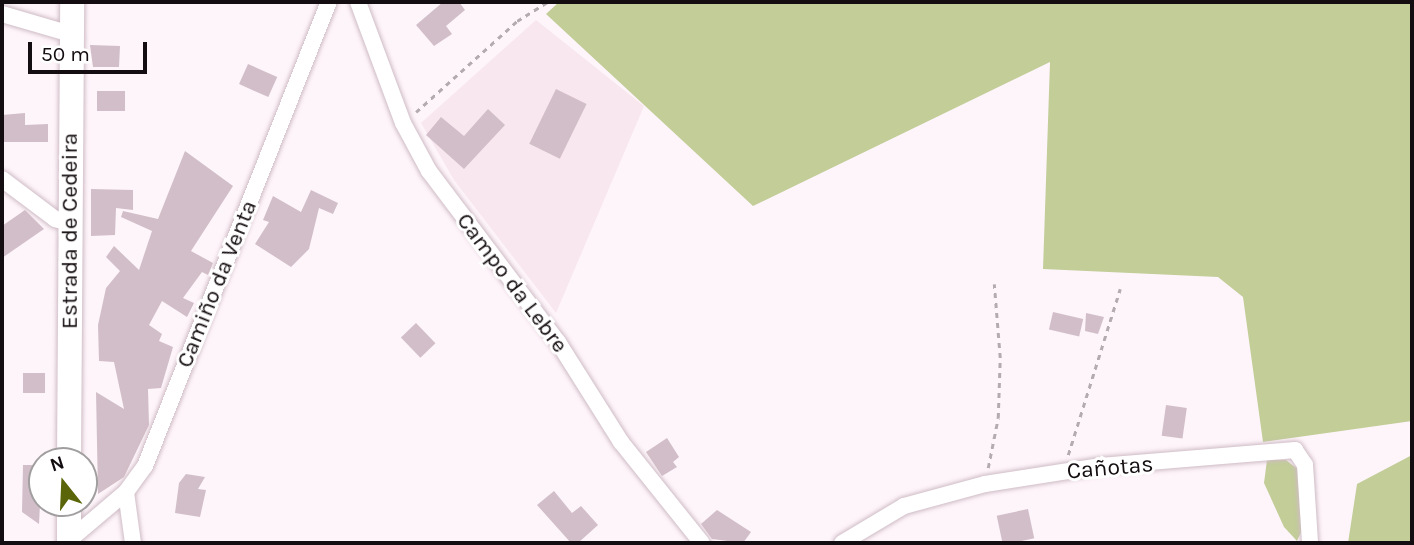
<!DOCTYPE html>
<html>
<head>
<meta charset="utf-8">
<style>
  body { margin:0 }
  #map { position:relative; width:1414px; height:545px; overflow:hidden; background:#fef5fa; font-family:Karla,sans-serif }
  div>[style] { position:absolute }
  .built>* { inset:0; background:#f8e7ef }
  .green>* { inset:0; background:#c2cd98 }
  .building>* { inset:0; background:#d2bec8; transform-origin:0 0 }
  .path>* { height:2.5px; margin-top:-1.25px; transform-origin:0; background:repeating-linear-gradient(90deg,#b3abb0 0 5px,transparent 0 10px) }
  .roads { filter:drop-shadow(0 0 2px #cfbbc5) drop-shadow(0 0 2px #cfbbc5) }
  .street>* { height:16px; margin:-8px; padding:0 8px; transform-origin:8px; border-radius:8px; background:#fff }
  .primary>* { height:24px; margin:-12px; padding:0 12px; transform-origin:12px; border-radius:12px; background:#fff }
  span { translate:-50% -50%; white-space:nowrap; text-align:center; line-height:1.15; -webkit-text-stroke:6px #fff; paint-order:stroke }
  .street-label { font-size:23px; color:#130c10 }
  .frame { position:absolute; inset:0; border:4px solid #130c10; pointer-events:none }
  .north { position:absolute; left:28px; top:447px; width:70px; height:70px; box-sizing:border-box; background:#fff; border:2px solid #a19e9f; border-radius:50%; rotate:342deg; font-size:19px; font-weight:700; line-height:28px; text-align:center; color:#130c10 }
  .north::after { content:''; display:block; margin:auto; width:24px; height:32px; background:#596508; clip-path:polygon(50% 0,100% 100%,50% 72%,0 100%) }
  .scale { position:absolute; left:28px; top:42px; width:119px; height:32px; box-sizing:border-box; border:4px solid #130c10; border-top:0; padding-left:9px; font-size:21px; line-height:24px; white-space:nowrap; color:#130c10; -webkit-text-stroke:5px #fff; paint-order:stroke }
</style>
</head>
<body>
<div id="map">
  <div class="built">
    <div style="clip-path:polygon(536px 20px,644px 106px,556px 313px,454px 180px,421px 123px)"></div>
  </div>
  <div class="green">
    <div style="clip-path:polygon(559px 2px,1412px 2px,1412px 421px,1263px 442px,1243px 297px,1218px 277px,1043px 269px,1050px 62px,753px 206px,546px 14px)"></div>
    <div style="clip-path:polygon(1412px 455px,1412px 543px,1348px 543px,1357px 484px)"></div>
    <div style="clip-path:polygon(1267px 460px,1286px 460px,1300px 471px,1304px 526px,1297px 541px,1284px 527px,1264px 483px)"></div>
  </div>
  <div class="building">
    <div style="clip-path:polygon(443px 2px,459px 2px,465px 10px,446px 26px,452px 34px,434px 46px,416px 25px)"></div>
    <div style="clip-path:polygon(90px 45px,120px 46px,119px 67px,93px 67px)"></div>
    <div style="left:248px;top:64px;width:32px;height:22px;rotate:24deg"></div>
    <div style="left:556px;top:89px;width:34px;height:61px;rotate:26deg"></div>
    <div style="left:125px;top:91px;width:20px;height:28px;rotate:90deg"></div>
    <div style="clip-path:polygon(488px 109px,505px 125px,464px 169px,426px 135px,441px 117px,464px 136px)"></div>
    <div style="clip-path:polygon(25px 113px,25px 125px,48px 124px,48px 142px,2px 142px,2px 115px)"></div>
    <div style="clip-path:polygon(185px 151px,233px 186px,191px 251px,213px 263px,208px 275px,202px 272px,183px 298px,194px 303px,187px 317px,162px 301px,149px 325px,162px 334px,159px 341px,173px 347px,161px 388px,148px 389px,149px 425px,124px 477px,98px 494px,96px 392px,124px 409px,114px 362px,99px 361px,98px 325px,106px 288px,120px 271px,106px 257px,114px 246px,139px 270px,152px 231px,121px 217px,123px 211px,158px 219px)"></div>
    <div style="clip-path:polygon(91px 189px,133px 190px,133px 210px,116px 208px,115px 235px,91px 236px)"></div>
    <div style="clip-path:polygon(311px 190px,338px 203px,333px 214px,319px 208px,309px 249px,291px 267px,255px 244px,269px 222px,263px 220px,273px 196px,301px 212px)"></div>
    <div style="clip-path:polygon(25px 210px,44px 229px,2px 258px,2px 226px)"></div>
    <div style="left:1053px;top:312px;width:31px;height:18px;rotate:13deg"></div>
    <div style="clip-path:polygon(1086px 313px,1104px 317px,1098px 334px,1085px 331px)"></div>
    <div style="left:416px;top:323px;width:28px;height:21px;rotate:46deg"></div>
    <div style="left:23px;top:373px;width:22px;height:20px"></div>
    <div style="left:1166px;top:405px;width:21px;height:31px;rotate:8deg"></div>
    <div style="clip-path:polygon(667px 438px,679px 457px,673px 462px,677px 467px,662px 476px,646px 452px)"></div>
    <div style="clip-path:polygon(23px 465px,42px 465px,39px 524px,22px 512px)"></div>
    <div style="clip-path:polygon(186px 474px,205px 477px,198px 489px,206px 490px,200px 517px,175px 513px,179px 483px)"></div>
    <div style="clip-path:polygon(554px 491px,572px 513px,581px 506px,598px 525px,578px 543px,571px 543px,537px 505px)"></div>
    <div style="left:1028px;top:509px;width:30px;height:32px;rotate:78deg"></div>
    <div style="clip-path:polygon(717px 510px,751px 532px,743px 543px,712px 539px,701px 524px)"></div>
  </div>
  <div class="path">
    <div style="left:416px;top:112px;width:136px;rotate:-42deg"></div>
    <div style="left:517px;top:21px;width:36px;rotate:-32deg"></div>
    <div style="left:1068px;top:455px;width:174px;rotate:-72.6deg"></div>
    <div style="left:988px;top:468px;width:51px;rotate:-78.7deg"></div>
    <div style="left:998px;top:418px;width:60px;rotate:-88.1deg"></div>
    <div style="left:1000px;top:358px;width:74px;rotate:-94.6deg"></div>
  </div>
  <div class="roads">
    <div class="street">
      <div style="left:358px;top:2px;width:129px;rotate:69.6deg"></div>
      <div style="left:403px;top:123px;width:55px;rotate:61.6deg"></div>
      <div style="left:429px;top:171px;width:214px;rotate:53deg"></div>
      <div style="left:558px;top:342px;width:118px;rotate:57.8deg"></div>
      <div style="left:621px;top:442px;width:129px;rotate:51.3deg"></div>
      <div style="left:2px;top:14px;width:72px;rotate:16.2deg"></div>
      <div style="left:2px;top:179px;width:66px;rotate:37deg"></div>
      <div style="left:55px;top:219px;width:15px;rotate:16deg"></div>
      <div style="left:126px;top:492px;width:51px;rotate:82.2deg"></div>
      <div style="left:66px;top:543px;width:79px;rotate:-40.4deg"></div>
      <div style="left:126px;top:492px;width:32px;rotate:-54deg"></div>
      <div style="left:145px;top:466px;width:499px;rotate:-68.4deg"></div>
      <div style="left:842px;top:543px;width:72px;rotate:-30.8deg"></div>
      <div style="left:904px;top:506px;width:84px;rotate:-15.2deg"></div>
      <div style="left:985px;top:484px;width:116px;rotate:-8.9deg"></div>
      <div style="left:1100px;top:466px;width:196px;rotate:-4.7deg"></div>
      <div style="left:1295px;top:450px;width:18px;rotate:56deg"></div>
      <div style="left:1305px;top:465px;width:78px;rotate:86.3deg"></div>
    </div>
    <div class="primary">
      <div style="left:69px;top:461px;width:459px;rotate:-89.6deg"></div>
      <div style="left:69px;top:503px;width:40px;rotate:90deg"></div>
    </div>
  </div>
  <div class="street-label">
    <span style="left:70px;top:231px;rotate:-90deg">Estrada de Cedeira</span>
    <span style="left:512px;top:283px;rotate:53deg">Campo da Lebre</span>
    <span style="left:217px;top:284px;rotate:-68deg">Camiño da Venta</span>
    <span style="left:1110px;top:468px;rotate:-5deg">Cañotas</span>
  </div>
  <div class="frame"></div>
  <div class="north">N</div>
  <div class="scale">50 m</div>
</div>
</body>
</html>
